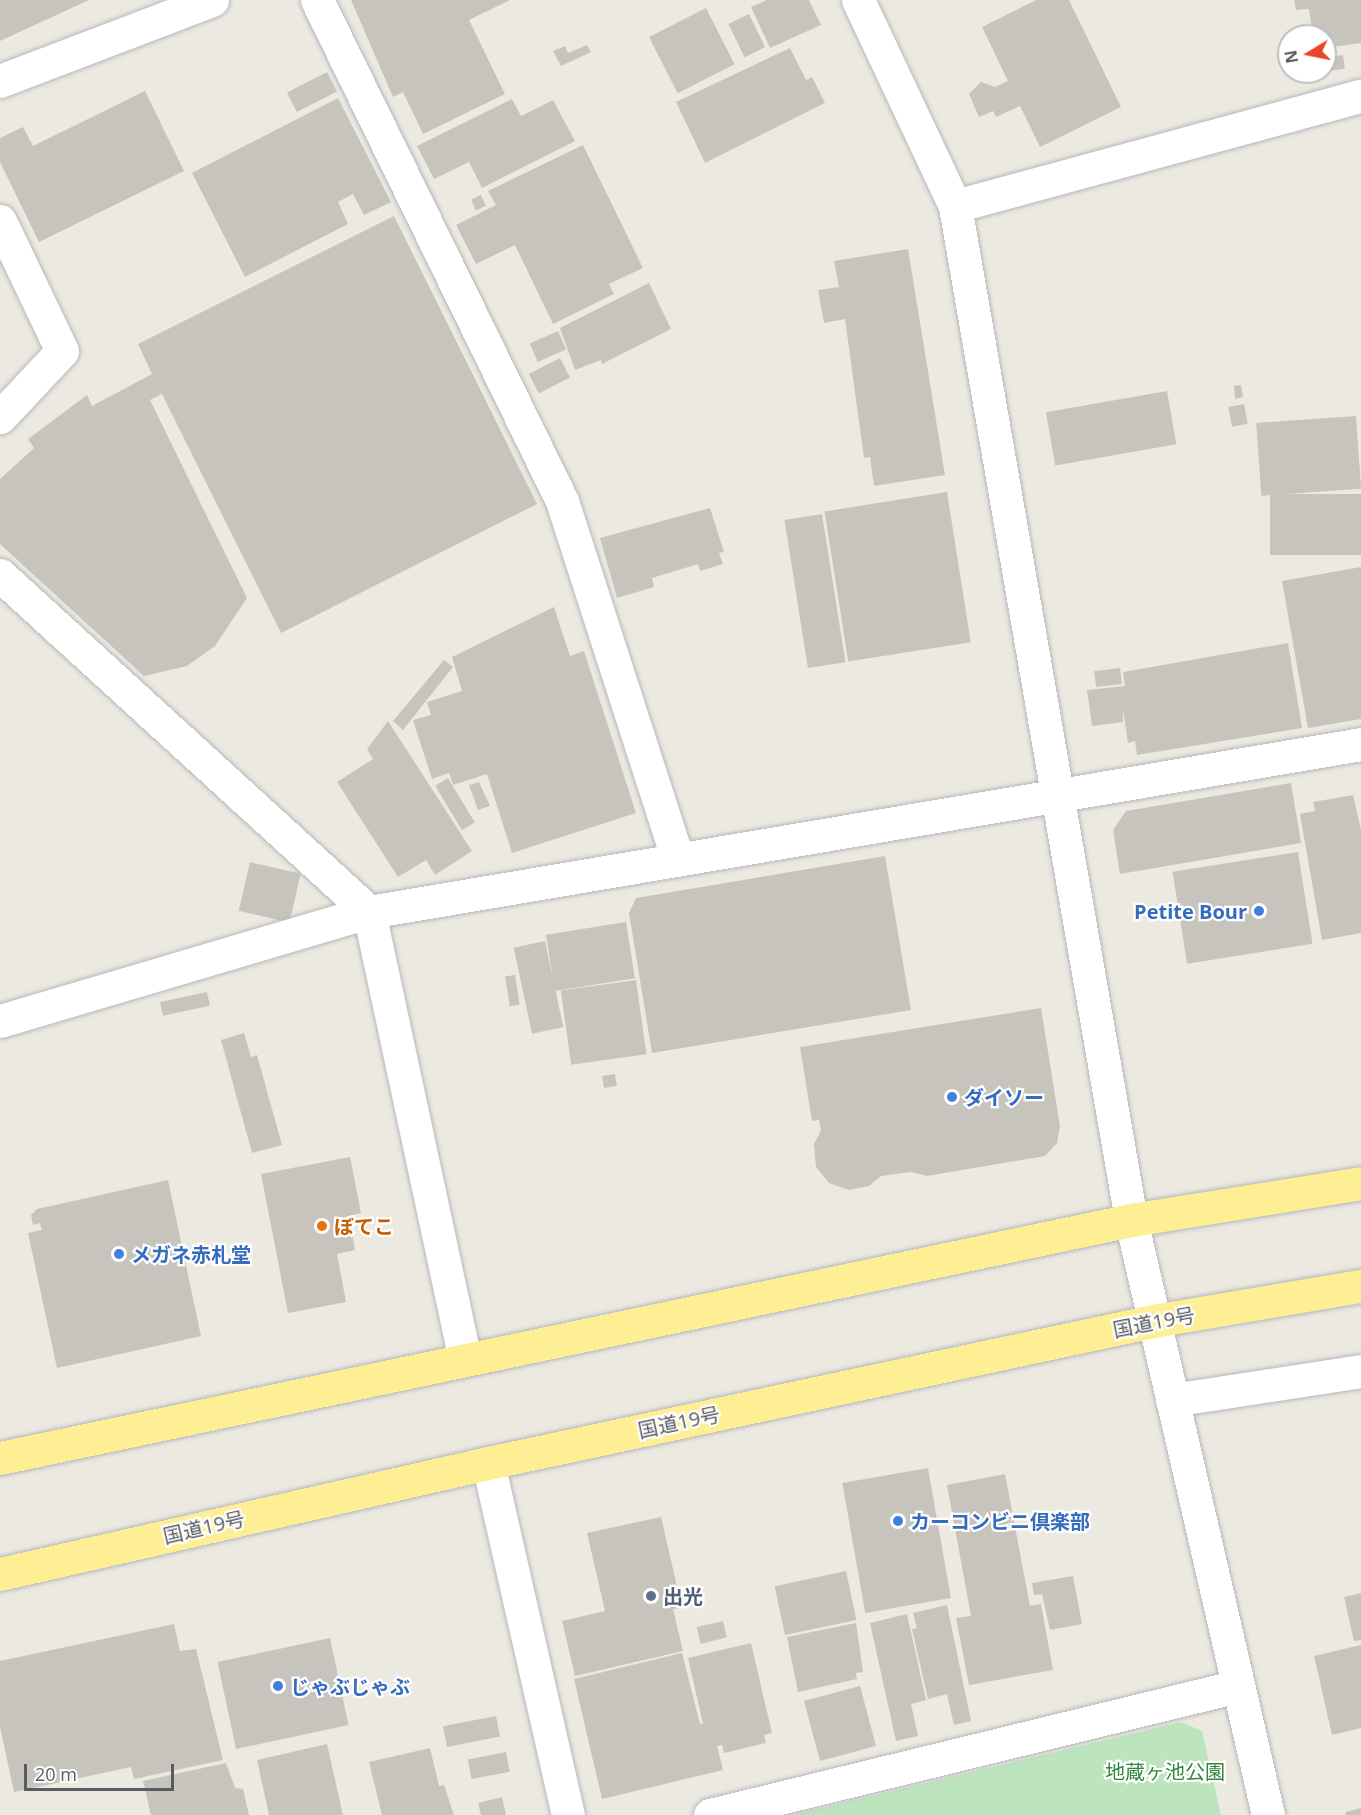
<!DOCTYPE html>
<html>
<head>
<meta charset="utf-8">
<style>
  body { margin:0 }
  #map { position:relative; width:1361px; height:1815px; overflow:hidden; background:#eceae0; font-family:"Open Sans","Noto Sans JP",sans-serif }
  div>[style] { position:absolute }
  .green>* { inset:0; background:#bce5be }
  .building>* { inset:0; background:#c7c4bd; transform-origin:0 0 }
  .roads { filter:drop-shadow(0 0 2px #b6b8bd) drop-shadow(0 0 2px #b6b8bd) }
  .minor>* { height:33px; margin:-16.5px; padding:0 16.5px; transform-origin:16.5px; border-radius:16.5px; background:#fff }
  .tertiary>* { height:33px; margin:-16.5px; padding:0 16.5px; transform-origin:16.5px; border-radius:16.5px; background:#fff }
  .trunk>* { height:33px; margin:-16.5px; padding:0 16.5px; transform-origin:16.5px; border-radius:16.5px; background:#feee94 }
  .dots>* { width:16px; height:16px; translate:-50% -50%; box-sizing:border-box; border:3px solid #fff; border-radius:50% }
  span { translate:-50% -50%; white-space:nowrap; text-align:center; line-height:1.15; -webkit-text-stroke:4.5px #fff; paint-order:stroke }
  .shop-label { font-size:20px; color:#366cbe; font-weight:700 }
  .right { translate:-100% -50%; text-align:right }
  .left { translate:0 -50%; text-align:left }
  .food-label { font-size:20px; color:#c56008; font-weight:700 }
  .street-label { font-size:20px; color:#595c62 }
  .service-label { font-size:20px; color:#4e5e75; font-weight:700 }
  .park-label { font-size:20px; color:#34863c }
  .north { position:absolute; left:1277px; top:24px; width:60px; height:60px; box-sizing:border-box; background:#fff; border:2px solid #bdbec0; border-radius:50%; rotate:260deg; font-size:16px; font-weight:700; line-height:24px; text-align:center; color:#595c62 }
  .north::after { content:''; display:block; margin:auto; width:21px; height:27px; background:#eb4228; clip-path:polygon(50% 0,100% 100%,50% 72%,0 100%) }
  .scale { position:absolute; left:24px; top:1764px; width:150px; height:27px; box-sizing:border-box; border:3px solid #595c62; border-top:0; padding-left:8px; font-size:18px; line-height:21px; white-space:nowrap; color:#595c62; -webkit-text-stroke:4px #fff; paint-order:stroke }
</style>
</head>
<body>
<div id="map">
  <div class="green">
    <div style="clip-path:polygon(1181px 1722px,1202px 1731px,1221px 1815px,793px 1815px)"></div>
  </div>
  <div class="building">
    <div style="clip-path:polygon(0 0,89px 0,0 41px)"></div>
    <div style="clip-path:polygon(351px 0,510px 0,469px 20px,505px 94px,423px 134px,403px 92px,393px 97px)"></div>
    <div style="clip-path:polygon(767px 0,809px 0,821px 25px,770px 48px,751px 7px)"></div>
    <div style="clip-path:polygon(1036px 0,1069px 0,1121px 107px,1040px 147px,1020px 106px,996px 117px,993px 111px,979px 117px,969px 94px,981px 82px,995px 87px,1008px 81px,982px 27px)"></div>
    <div style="clip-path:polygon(1294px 0,1361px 0,1361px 43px,1325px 48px,1325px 36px,1313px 36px,1309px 9px,1296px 10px)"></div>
    <div style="left:706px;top:8px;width:63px;height:64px;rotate:63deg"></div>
    <div style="left:749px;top:14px;width:37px;height:23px;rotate:64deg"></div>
    <div style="clip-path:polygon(587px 45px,591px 52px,561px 66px,553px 51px,565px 46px,568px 53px)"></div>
    <div style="clip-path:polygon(790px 48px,806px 80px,812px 77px,825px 103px,705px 163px,676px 102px)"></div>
    <div style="left:1343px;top:55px;width:14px;height:18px;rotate:82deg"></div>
    <div style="left:327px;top:72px;width:22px;height:45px;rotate:63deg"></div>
    <div style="clip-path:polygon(145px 91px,184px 171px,39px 242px,0 162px,0 138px,23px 127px,33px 146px)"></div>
    <div style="clip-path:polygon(338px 98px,391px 202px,364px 215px,353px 194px,338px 202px,348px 224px,245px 277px,192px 173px)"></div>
    <div style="clip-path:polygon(512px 99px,521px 116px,553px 100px,575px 141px,482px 188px,469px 162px,434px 179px,417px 146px)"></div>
    <div style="clip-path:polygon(583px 145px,643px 268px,609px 284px,614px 294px,553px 324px,515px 245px,476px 264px,456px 225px,496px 205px,488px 191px)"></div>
    <div style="left:481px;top:195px;width:12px;height:11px;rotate:66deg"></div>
    <div style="clip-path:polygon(394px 216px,537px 504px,281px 633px,162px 394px,150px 400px,247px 598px,215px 646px,187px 666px,144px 676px,0 544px,0 479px,34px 448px,28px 439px,87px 395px,92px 406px,152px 374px,138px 344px)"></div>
    <div style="clip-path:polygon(908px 249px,945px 475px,874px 486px,870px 457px,864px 458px,845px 319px,824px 323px,818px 290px,839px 287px,834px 261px)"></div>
    <div style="clip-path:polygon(649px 283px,671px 329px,602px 364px,601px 360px,575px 370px,560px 328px)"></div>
    <div style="left:558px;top:331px;width:20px;height:31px;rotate:66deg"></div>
    <div style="left:560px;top:358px;width:22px;height:35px;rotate:63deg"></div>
    <div style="clip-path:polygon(1241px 385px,1243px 397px,1235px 399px,1234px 386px)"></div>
    <div style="left:1167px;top:391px;width:54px;height:123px;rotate:80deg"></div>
    <div style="left:1244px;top:404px;width:20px;height:16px;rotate:79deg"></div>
    <div style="left:1356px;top:416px;width:73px;height:100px;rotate:86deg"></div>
    <div style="left:947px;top:492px;width:152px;height:124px;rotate:81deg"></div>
    <div style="left:1361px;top:494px;width:61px;height:91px;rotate:90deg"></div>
    <div style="clip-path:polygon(710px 508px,724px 552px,719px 553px,723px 564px,700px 571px,698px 564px,652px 578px,654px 587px,617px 598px,600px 538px)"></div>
    <div style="left:822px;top:514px;width:150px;height:38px;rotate:81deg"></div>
    <div style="clip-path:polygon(1361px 567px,1361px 719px,1308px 728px,1282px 581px)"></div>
    <div style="clip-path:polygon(554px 607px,570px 656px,584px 651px,636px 813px,512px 853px,487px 774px,453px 785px,449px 773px,432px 779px,413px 720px,431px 715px,427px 702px,462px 691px,452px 657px)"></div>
    <div style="clip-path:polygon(1288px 643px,1302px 728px,1137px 755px,1135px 741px,1128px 743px,1123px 709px,1123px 722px,1092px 726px,1087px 690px,1125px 686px,1123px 672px)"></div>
    <div style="clip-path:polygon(444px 660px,453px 667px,403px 730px,393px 721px)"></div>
    <div style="left:1120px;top:668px;width:16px;height:26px;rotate:83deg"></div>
    <div style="clip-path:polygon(388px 721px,472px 851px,435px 875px,426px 860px,398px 877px,337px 782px,373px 759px,367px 749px)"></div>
    <div style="left:448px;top:778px;width:52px;height:15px;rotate:59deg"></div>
    <div style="clip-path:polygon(479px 782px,490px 806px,478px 810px,469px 785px)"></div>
    <div style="clip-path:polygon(1291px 783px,1301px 843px,1120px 874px,1113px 830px,1126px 811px)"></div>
    <div style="clip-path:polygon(1353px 795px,1361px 830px,1361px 933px,1322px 940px,1300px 814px,1315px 811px,1313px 802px)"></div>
    <div style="left:1298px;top:852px;width:93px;height:127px;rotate:81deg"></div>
    <div style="clip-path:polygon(885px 856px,911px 1010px,652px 1053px,629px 913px,636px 898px)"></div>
    <div style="left:250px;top:862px;width:52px;height:50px;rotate:13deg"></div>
    <div style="left:626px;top:922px;width:57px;height:81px;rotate:81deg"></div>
    <div style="left:545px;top:941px;width:88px;height:32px;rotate:78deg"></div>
    <div style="left:515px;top:975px;width:30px;height:10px;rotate:81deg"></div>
    <div style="left:636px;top:980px;width:75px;height:76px;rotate:82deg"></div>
    <div style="left:207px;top:992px;width:14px;height:48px;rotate:78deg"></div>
    <div style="clip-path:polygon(1041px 1008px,1060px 1126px,1057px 1143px,1045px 1156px,927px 1176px,911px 1172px,881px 1176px,869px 1186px,849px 1190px,829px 1183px,816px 1167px,814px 1144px,821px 1130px,819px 1120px,812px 1121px,800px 1047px)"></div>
    <div style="clip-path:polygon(244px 1033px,251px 1057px,257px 1055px,282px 1145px,252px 1153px,221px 1040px)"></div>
    <div style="left:615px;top:1074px;width:12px;height:13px;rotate:81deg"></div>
    <div style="clip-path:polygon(350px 1157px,361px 1213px,349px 1216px,355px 1250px,337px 1254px,346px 1302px,288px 1313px,261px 1174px)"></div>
    <div style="clip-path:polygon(168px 1180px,201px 1336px,57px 1368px,28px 1233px,42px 1230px,40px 1223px,33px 1225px,31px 1215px,37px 1209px)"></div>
    <div style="left:928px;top:1468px;width:132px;height:87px;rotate:80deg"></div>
    <div style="clip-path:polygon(1005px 1474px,1030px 1606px,1041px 1604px,1053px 1670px,969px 1685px,956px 1618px,971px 1616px,947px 1485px)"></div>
    <div style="clip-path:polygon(661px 1517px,682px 1608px,673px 1609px,683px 1651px,575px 1676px,562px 1621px,605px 1611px,587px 1533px)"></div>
    <div style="left:846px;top:1571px;width:50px;height:73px;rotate:78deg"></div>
    <div style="clip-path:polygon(1073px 1576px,1082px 1624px,1050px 1630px,1042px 1594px,1034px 1595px,1032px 1583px)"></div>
    <div style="clip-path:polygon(1361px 1593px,1361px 1640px,1354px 1641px,1344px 1597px)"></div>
    <div style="clip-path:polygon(947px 1605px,971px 1721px,954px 1725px,947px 1694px,928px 1699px,912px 1629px,917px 1628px,913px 1613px)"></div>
    <div style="clip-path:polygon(907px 1614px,926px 1700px,911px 1704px,918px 1736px,896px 1741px,870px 1623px)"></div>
    <div style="left:723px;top:1621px;width:17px;height:27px;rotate:77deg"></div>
    <div style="clip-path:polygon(856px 1623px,863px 1672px,856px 1673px,857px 1679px,798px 1692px,787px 1637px)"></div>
    <div style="clip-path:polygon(174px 1624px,180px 1651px,196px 1649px,223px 1760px,134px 1779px,131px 1767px,14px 1792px,0 1727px,0 1661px)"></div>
    <div style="left:330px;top:1638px;width:89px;height:115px;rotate:78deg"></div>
    <div style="clip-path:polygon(751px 1643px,772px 1733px,764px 1735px,766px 1743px,724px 1753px,722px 1745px,717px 1746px,723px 1770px,602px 1799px,574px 1679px,682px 1653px,700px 1724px,703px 1724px,688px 1658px)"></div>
    <div style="clip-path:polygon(1361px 1645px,1361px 1728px,1332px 1735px,1314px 1656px)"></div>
    <div style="left:860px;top:1686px;width:62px;height:58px;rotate:75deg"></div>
    <div style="left:496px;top:1716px;width:21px;height:54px;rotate:79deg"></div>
    <div style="clip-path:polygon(327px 1744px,343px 1815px,269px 1815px,257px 1760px)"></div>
    <div style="clip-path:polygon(430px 1748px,439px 1786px,444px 1785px,454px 1815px,382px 1815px,369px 1762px)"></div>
    <div style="left:506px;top:1752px;width:20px;height:39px;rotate:79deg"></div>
    <div style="clip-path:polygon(226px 1763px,235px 1788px,243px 1789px,249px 1815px,151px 1815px,143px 1781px)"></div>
    <div style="clip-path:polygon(502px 1797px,506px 1815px,481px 1815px,478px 1803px)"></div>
    <div style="clip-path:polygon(1361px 1808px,1361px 1815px,1345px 1815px,1346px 1812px)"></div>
  </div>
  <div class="roads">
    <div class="minor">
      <div style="left:317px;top:0;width:558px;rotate:63.94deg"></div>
      <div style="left:562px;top:501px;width:377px;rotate:72.1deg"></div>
      <div style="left:0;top:81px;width:227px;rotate:-20.9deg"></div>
      <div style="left:955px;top:206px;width:421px;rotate:-15.2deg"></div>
      <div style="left:0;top:221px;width:144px;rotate:64.5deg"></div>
      <div style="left:62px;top:351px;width:91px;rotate:133.2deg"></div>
      <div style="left:0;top:575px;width:500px;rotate:42.4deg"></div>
      <div style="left:369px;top:912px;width:456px;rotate:77.9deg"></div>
      <div style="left:0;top:1021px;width:385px;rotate:-16.5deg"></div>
      <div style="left:369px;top:912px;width:1006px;rotate:-9.61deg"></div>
      <div style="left:1172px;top:1400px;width:191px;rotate:-8.7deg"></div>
      <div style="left:488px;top:1463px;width:361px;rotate:77.2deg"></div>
      <div style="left:710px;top:1815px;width:544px;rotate:-13.73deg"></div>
    </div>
    <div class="tertiary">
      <div style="left:858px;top:0;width:228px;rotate:64.8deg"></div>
      <div style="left:955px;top:206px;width:1029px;rotate:80.15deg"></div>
      <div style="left:1131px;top:1220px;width:611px;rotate:77.03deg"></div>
    </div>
    <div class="trunk">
      <div style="left:0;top:1458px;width:1156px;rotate:-11.88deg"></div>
      <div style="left:1131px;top:1220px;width:233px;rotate:-9.1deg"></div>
      <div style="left:0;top:1574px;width:500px;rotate:-12.81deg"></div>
      <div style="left:488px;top:1463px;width:680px;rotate:-12.05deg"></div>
      <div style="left:1153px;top:1321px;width:211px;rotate:-9.6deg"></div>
    </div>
  </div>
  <div class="dots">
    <div style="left:1259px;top:911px;background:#3f7fe0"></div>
    <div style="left:952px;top:1097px;background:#3f7fe0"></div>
    <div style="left:322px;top:1226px;background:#e8710a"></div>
    <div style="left:119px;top:1254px;background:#3f7fe0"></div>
    <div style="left:898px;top:1521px;background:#3f7fe0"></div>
    <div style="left:651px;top:1596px;background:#5c6f8a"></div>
    <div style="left:278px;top:1686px;background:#3f7fe0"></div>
  </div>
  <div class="shop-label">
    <span class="right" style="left:1247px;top:911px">Petite Bour</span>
    <span class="left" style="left:964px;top:1097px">ダイソー</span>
    <span class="left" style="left:131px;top:1254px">メガネ赤札堂</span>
    <span class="left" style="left:910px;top:1521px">カーコンビニ倶楽部</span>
    <span class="left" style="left:290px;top:1686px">じゃぶじゃぶ</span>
  </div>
  <div class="food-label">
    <span class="left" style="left:334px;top:1226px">ぼてこ</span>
  </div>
  <div class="street-label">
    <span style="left:1154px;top:1322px;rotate:-11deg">国道19号</span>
    <span style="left:679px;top:1422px;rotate:-12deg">国道19号</span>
    <span style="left:204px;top:1527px;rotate:-13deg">国道19号</span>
  </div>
  <div class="service-label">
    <span class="left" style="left:663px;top:1596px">出光</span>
  </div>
  <div class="park-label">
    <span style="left:1165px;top:1771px">地蔵ヶ池公園</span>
  </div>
  <div class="north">N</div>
  <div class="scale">20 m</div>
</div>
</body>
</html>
